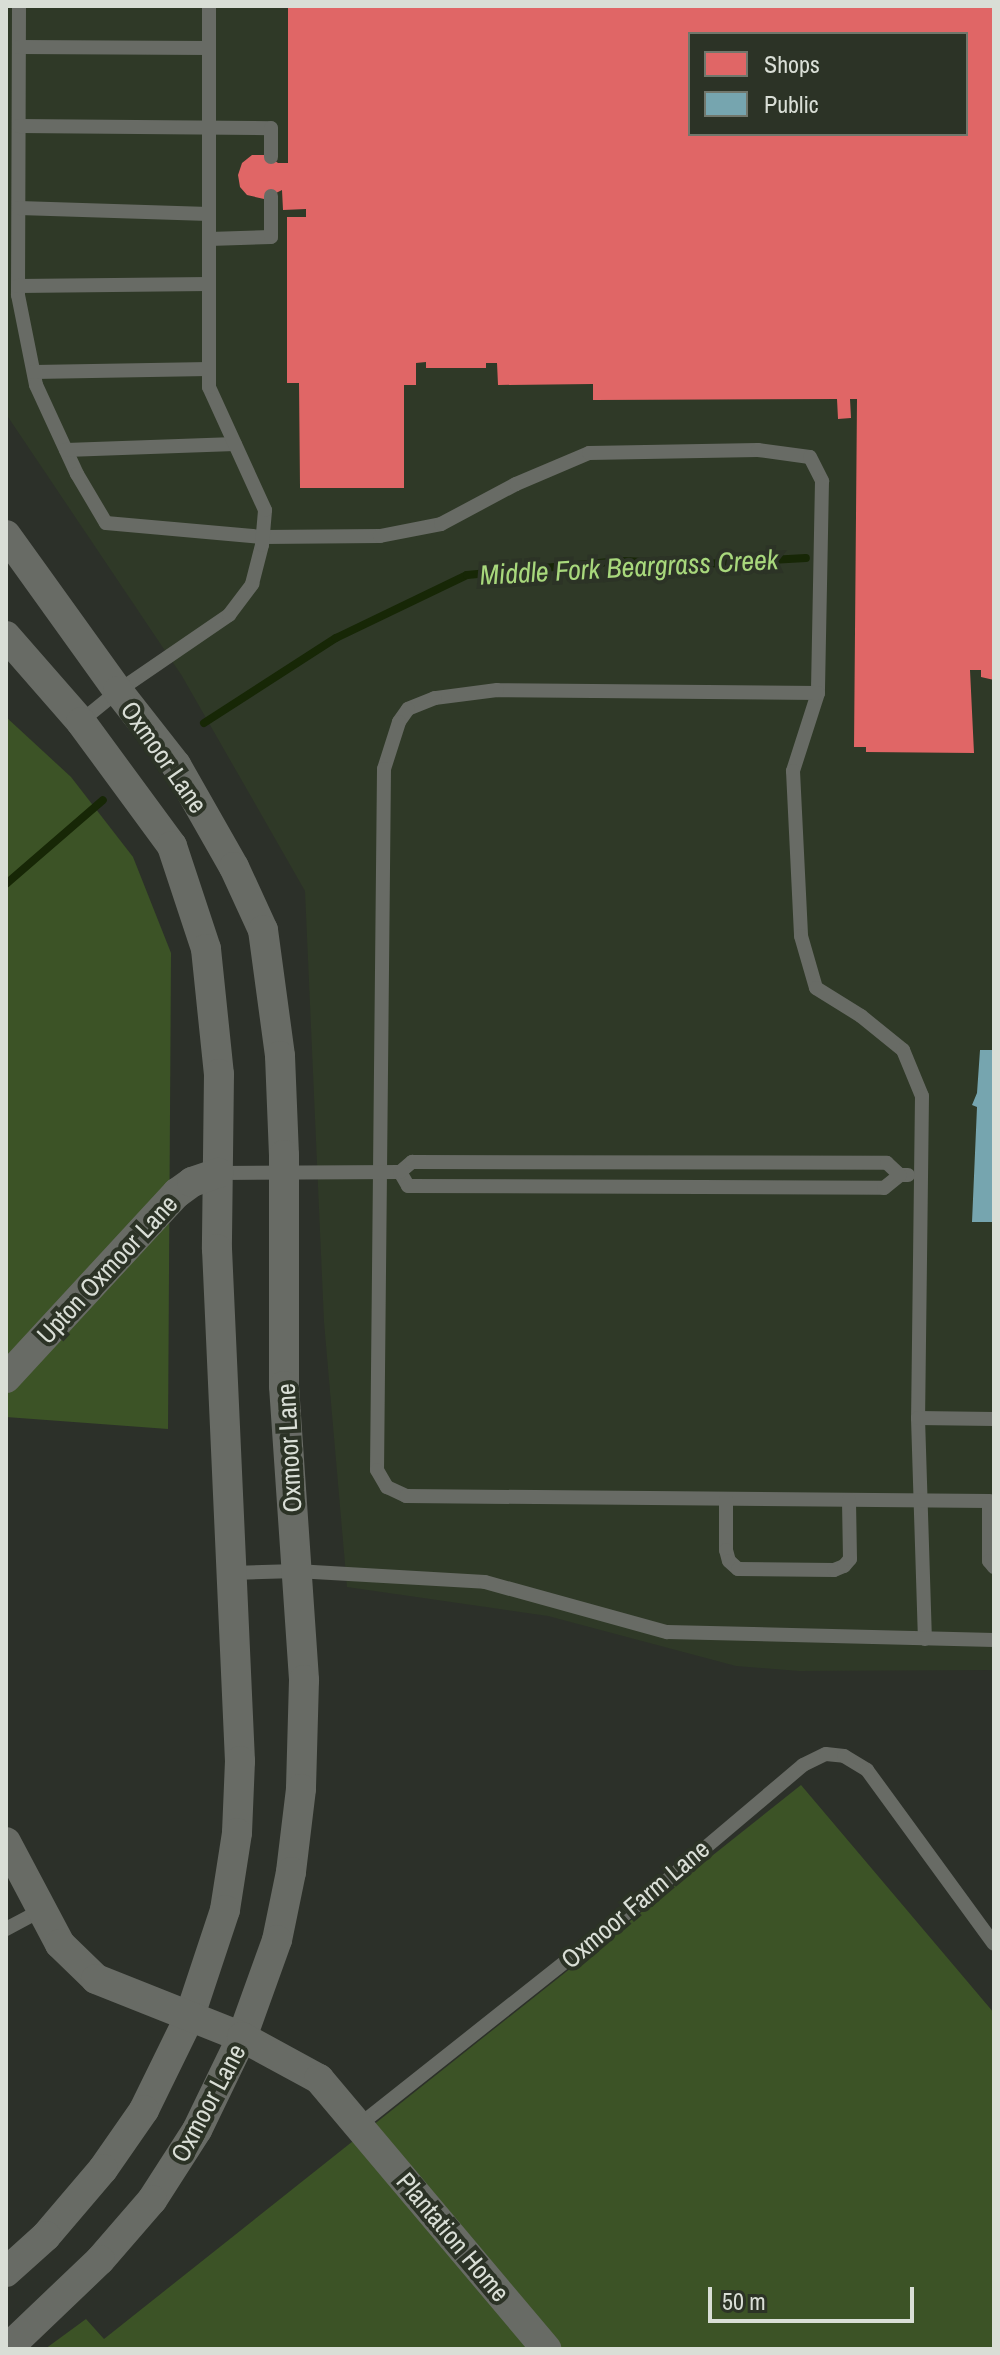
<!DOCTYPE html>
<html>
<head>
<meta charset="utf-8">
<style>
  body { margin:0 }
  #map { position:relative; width:1000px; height:2355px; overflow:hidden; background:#2c3029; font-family:"Archivo Narrow",sans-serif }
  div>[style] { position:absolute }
  .built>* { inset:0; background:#2f3927 }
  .green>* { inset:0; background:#3c5326 }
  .shops>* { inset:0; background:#e06666 }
  .public>* { inset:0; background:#76a5af }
  .stream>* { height:8px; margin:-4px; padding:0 4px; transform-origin:4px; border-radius:4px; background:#172706 }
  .service>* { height:14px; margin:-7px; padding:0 7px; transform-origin:7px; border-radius:7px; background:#686b65 }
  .minor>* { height:30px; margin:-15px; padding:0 15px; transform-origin:15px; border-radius:15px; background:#686b65 }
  span { translate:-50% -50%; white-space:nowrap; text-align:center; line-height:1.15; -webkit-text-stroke:8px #2c3326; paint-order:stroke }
  .street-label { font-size:26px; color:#d9ded6 }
  .water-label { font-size:28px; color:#a8d87c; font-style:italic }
  .frame { position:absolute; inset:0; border:8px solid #d9ded6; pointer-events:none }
  .legend { position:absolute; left:688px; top:32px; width:280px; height:104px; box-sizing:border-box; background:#2c3326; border:2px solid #71776c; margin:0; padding:10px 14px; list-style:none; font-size:24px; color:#d9ded6 }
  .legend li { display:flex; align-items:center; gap:16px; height:40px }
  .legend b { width:40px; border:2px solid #71776c }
  .scale { position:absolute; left:708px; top:2287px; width:206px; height:36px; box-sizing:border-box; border:4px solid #d9ded6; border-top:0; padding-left:10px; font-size:24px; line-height:28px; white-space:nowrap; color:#d9ded6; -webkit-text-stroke:6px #2c3326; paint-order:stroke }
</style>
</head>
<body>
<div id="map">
  <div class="built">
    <div style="clip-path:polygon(evenodd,6px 6px,994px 6px,994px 1670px,799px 1671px,736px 1666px,548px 1616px,347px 1587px,324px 1322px,305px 891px,182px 676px,6px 414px,6px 6px,690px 34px,966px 34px,966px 134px,690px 134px,690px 34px)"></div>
  </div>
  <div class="green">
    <div style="clip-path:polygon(6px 717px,71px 777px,133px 857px,171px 953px,168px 1429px,6px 1417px)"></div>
    <div style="clip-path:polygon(801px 1785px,994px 2013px,994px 2349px,45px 2349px,86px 2319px,104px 2339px)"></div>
  </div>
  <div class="shops">
    <div style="clip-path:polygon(evenodd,288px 6px,994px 6px,994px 680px,981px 677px,981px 670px,970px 670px,974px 753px,866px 752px,866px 747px,854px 747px,857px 399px,850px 399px,851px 418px,838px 419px,837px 399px,593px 400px,593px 384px,498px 385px,497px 363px,486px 363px,486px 368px,426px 368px,426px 362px,416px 363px,416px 385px,404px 385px,404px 488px,300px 488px,299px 383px,287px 383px,287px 217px,306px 217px,306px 209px,283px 210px,282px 190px,264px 199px,247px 195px,240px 187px,238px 175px,242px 163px,252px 155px,267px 155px,278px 163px,288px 163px,288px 6px,690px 34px,966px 34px,966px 134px,690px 134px,690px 34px)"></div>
  </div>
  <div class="public">
    <div style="clip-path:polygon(980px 1050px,994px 1050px,994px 1222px,972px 1222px,977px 1107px,972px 1105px,977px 1093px)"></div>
  </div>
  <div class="stream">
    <div style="left:204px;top:723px;width:157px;rotate:-32.8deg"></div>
    <div style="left:336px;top:638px;width:145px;rotate:-25.7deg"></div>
    <div style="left:467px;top:575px;width:154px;rotate:-5.2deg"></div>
    <div style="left:620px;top:561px;width:85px;rotate:2deg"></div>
    <div style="left:705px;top:564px;width:101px;rotate:-3.4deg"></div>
    <div style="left:6px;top:884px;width:128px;rotate:-40.9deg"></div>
  </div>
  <div class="service">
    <div style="left:19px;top:6px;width:289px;rotate:90.2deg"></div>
    <div style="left:18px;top:295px;width:92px;rotate:78.7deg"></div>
    <div style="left:36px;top:385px;width:98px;rotate:65.3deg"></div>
    <div style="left:77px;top:474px;width:57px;rotate:59.4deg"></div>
    <div style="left:106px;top:523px;width:158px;rotate:5.1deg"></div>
    <div style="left:263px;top:537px;width:117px;rotate:-0.5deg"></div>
    <div style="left:380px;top:536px;width:62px;rotate:-11.1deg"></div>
    <div style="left:441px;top:524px;width:85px;rotate:-28.1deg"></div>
    <div style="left:516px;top:484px;width:79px;rotate:-23deg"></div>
    <div style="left:589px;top:453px;width:169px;rotate:-1deg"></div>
    <div style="left:758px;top:450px;width:52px;rotate:7.7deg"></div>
    <div style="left:810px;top:457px;width:27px;rotate:63deg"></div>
    <div style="left:822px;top:481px;width:212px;rotate:91.1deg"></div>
    <div style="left:818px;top:693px;width:82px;rotate:107.8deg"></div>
    <div style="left:793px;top:771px;width:165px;rotate:87.2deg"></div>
    <div style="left:801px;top:936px;width:54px;rotate:73.9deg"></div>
    <div style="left:816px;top:988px;width:53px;rotate:31.9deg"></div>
    <div style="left:861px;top:1016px;width:54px;rotate:39deg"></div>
    <div style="left:903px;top:1050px;width:50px;rotate:67.6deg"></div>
    <div style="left:922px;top:1096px;width:322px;rotate:90.7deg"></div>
    <div style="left:918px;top:1418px;width:221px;rotate:88.2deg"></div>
    <div style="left:19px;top:47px;width:190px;rotate:0.3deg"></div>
    <div style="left:19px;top:126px;width:252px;rotate:0.5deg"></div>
    <div style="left:271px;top:128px;width:29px;rotate:90deg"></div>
    <div style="left:19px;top:208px;width:190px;rotate:1.8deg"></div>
    <div style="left:209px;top:239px;width:62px;rotate:-1.8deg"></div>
    <div style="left:271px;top:237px;width:41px;rotate:-90deg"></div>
    <div style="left:18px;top:286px;width:191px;rotate:-0.6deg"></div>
    <div style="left:34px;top:372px;width:175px;rotate:-1deg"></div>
    <div style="left:66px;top:450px;width:169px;rotate:-2deg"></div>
    <div style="left:818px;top:693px;width:321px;rotate:-179.5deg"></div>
    <div style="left:497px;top:690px;width:63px;rotate:172.6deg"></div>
    <div style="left:435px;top:698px;width:29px;rotate:158deg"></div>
    <div style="left:408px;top:709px;width:16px;rotate:125deg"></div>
    <div style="left:399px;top:722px;width:49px;rotate:107.7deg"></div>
    <div style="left:384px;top:769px;width:701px;rotate:90.57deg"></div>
    <div style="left:377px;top:1470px;width:20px;rotate:60deg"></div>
    <div style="left:387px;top:1487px;width:21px;rotate:25deg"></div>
    <div style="left:406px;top:1496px;width:583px;rotate:0.49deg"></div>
    <div style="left:989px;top:1501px;width:60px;rotate:90deg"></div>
    <div style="left:989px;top:1561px;width:8px;rotate:50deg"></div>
    <div style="left:80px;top:722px;width:49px;rotate:-39.2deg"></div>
    <div style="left:118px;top:691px;width:135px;rotate:-34.4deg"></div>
    <div style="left:229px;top:615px;width:39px;rotate:-53deg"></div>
    <div style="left:252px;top:584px;width:40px;rotate:-75.6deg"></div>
    <div style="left:262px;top:545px;width:35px;rotate:-85deg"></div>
    <div style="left:265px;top:510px;width:135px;rotate:-114.5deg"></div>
    <div style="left:209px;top:387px;width:381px;rotate:-90deg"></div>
    <div style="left:400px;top:1172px;width:16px;rotate:60deg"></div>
    <div style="left:408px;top:1186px;width:476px;rotate:0.2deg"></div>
    <div style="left:884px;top:1188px;width:21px;rotate:-39deg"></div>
    <div style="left:900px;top:1175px;width:8px"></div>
    <div style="left:218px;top:1173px;width:182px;rotate:-0.3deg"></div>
    <div style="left:400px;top:1172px;width:16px;rotate:-40deg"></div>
    <div style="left:412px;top:1162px;width:475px;rotate:0.1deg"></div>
    <div style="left:887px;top:1163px;width:18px;rotate:43deg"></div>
    <div style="left:918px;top:1418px;width:76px;rotate:0.8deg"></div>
    <div style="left:726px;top:1499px;width:51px;rotate:90deg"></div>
    <div style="left:726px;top:1550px;width:11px;rotate:75deg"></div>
    <div style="left:729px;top:1561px;width:12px;rotate:42deg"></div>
    <div style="left:738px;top:1569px;width:96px;rotate:0.6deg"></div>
    <div style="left:834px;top:1570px;width:11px;rotate:-22deg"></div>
    <div style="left:844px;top:1566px;width:9px;rotate:-49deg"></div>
    <div style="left:850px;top:1559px;width:59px;rotate:-91deg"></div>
    <div style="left:232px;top:1573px;width:64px;rotate:-1.8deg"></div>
    <div style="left:296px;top:1571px;width:189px;rotate:3.3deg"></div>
    <div style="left:485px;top:1582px;width:189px;rotate:15.4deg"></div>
    <div style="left:667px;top:1632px;width:327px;rotate:1.4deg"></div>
    <div style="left:6px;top:1929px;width:38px;rotate:-28deg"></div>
    <div style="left:358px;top:2126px;width:361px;rotate:-38.4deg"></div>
    <div style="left:641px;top:1902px;width:212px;rotate:-40.2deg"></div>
    <div style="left:803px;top:1765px;width:25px;rotate:-26deg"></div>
    <div style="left:826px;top:1754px;width:18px;rotate:6deg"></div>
    <div style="left:844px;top:1756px;width:27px;rotate:31deg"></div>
    <div style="left:867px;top:1770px;width:215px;rotate:53.9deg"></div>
  </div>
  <div class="minor">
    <div style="left:6px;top:535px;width:192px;rotate:54.3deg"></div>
    <div style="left:118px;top:691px;width:94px;rotate:51.9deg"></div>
    <div style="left:176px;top:765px;width:117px;rotate:60.4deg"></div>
    <div style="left:234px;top:867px;width:69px;rotate:65.3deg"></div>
    <div style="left:263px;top:930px;width:127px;rotate:82.3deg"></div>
    <div style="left:280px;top:1056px;width:99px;rotate:87.7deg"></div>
    <div style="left:284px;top:1155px;width:231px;rotate:90deg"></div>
    <div style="left:284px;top:1386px;width:295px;rotate:86.1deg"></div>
    <div style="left:304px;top:1680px;width:109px;rotate:91.6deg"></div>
    <div style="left:301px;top:1789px;width:84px;rotate:96.9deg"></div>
    <div style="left:291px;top:1872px;width:69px;rotate:101.6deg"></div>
    <div style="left:277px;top:1940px;width:103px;rotate:109.8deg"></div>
    <div style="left:242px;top:2037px;width:103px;rotate:115.8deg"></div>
    <div style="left:197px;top:2130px;width:83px;rotate:122.7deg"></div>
    <div style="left:152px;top:2200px;width:79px;rotate:130.9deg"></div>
    <div style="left:100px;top:2260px;width:129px;rotate:136.3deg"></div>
    <div style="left:6px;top:636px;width:114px;rotate:48.9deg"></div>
    <div style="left:81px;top:722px;width:154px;rotate:53.7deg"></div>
    <div style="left:172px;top:846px;width:108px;rotate:71.7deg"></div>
    <div style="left:206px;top:949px;width:126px;rotate:84.1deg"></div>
    <div style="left:219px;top:1074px;width:175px;rotate:90.7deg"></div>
    <div style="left:217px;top:1249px;width:513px;rotate:87.43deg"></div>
    <div style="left:240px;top:1761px;width:72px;rotate:92.4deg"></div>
    <div style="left:237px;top:1833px;width:78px;rotate:98.9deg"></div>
    <div style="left:225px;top:1910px;width:114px;rotate:108.4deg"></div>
    <div style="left:189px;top:2018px;width:102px;rotate:116.1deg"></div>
    <div style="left:144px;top:2110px;width:72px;rotate:124.8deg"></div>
    <div style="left:103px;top:2169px;width:88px;rotate:130.4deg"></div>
    <div style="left:46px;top:2236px;width:54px;rotate:138deg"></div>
    <div style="left:6px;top:1378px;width:252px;rotate:-47.3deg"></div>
    <div style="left:177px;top:1193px;width:19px;rotate:-36deg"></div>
    <div style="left:192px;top:1182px;width:28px;rotate:-19deg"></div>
    <div style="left:6px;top:1842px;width:115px;rotate:62.1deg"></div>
    <div style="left:60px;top:1944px;width:50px;rotate:44.2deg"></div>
    <div style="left:96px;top:1979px;width:157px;rotate:21.7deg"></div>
    <div style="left:242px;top:2037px;width:88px;rotate:28.6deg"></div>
    <div style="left:319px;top:2079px;width:353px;rotate:49.9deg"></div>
  </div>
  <div class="street-label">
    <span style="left:164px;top:757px;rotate:55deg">Oxmoor Lane</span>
    <span style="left:107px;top:1269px;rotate:-47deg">Upton Oxmoor Lane</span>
    <span style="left:289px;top:1448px;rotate:-93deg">Oxmoor Lane</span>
    <span style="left:635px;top:1904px;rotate:-40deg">Oxmoor Farm Lane</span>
    <span style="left:208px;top:2103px;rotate:-62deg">Oxmoor Lane</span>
    <span style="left:453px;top:2237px;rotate:50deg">Plantation Home</span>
  </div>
  <div class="water-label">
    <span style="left:629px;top:567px;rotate:-3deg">Middle Fork Beargrass Creek</span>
  </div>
  <div class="frame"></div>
  <ul class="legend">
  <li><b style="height:22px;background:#e06666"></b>Shops</li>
  <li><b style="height:22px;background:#76a5af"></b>Public</li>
  </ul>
  <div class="scale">50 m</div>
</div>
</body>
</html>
